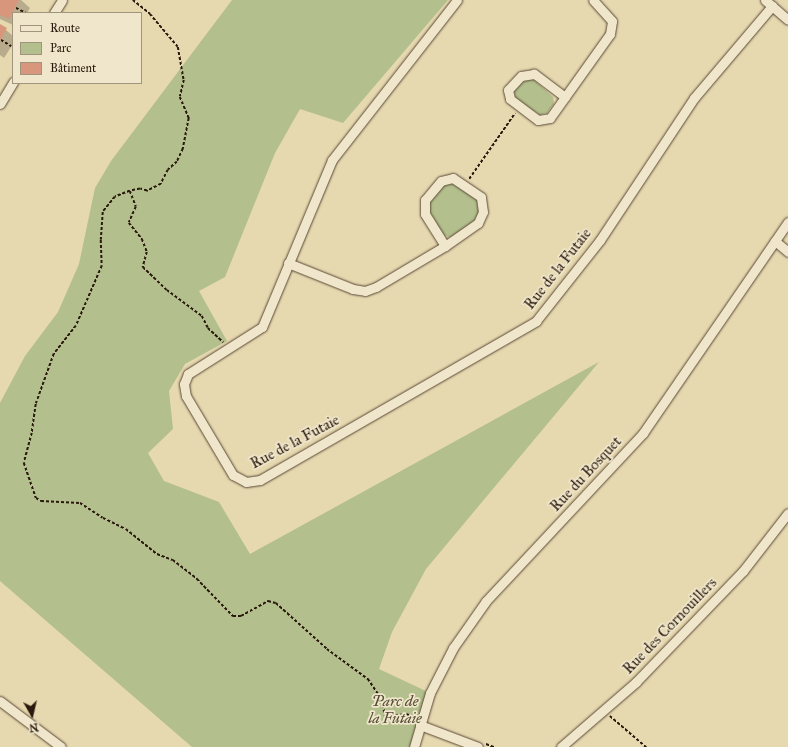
<!DOCTYPE html>
<html>
<head>
<meta charset="utf-8">
<style>
  body { margin:0 }
  #map { position:relative; width:788px; height:747px; overflow:hidden; background:#e6d8af; font-family:"IM FELL Great Primer",serif }
  div>[style] { position:absolute }
  .green>* { inset:0; background:#b3bf8c }
  .shadow>* { inset:0; background:#0003 }
  .building>* { inset:0; background:#d8977d }
  .path>* { height:1.5px; margin-top:-0.75px; transform-origin:0; background:repeating-linear-gradient(90deg,#2a180c 0 3px,transparent 0 5px) }
  .roads { filter:drop-shadow(0 0 1px #594835) drop-shadow(0 0 1px #594835) }
  .street>* { height:9px; margin:-4.5px; padding:0 4.5px; transform-origin:4.5px; border-radius:4.5px; background:#efe6cb }
  span { translate:-50% -50%; white-space:nowrap; text-align:center; line-height:1.15; -webkit-text-stroke:3.5px #efe6cb; paint-order:stroke }
  .street-label { font-size:15px; color:#2a180c }
  .park-label { font-size:15px; color:#534a32; font-style:italic }
  .legend { position:absolute; left:12px; top:12px; width:130px; height:72px; box-sizing:border-box; background:#efe6cb; border:1px solid #a0947f; margin:0; padding:5px 7px; list-style:none; font-size:12px; color:#2a180c }
  .legend li { display:flex; align-items:center; gap:8px; height:20px }
  .legend b { width:20px; border:1px solid #a0947f }
  .north { position:absolute; left:12px; top:695px; width:40px; height:40px; -webkit-text-stroke:3px #efe6cb; paint-order:stroke; rotate:172deg; font-size:11px; font-weight:700; line-height:16px; text-align:center; color:#2a180c }
  .north::after { content:''; display:block; margin:auto; width:14px; height:18px; background:#2a180c; clip-path:polygon(50% 0,100% 100%,50% 72%,0 100%) }
</style>
</head>
<body>
<div id="map">
  <div class="green">
    <div style="clip-path:polygon(232px 0,448px 0,343px 123px,300px 109px,275px 153px,225px 277px,199px 291px,227px 341px,185px 364px,169px 391px,173px 429px,148px 453px,164px 481px,219px 502px,250px 554px,599px 362px,426px 569px,392px 632px,379px 669px,430px 693px,414px 747px,192px 747px,0 581px,0 403px,25px 356px,58px 312px,79px 264px,95px 188px,111px 161px)"></div>
    <div style="clip-path:polygon(532px 78px,553px 97px,554px 104px,547px 113px,540px 115px,516px 99px,514px 91px,519px 84px)"></div>
    <div style="clip-path:polygon(453px 182px,477px 198px,480px 211px,475px 220px,451px 238px,444px 235px,428px 209px,428px 201px,443px 185px)"></div>
  </div>
  <div class="shadow">
    <div style="clip-path:polygon(0 0,21px 0,30px 8px,27px 13px,13px 13px,13px 25px,0 19px)"></div>
    <div style="clip-path:polygon(0 25px,13px 36px,13px 44px,4px 58px,0 55px)"></div>
  </div>
  <div class="building">
    <div style="clip-path:polygon(0 0,19px 0,9px 19px,0 15px)"></div>
    <div style="clip-path:polygon(0 24px,7px 28px,0 41px)"></div>
  </div>
  <div class="path">
    <div style="left:133px;top:0;width:22px;rotate:39deg"></div>
    <div style="left:150px;top:14px;width:43px;rotate:49.7deg"></div>
    <div style="left:178px;top:47px;width:34px;rotate:80deg"></div>
    <div style="left:184px;top:80px;width:17px;rotate:103deg"></div>
    <div style="left:180px;top:97px;width:23px;rotate:67deg"></div>
    <div style="left:189px;top:118px;width:32px;rotate:101deg"></div>
    <div style="left:183px;top:149px;width:14px;rotate:115deg"></div>
    <div style="left:177px;top:162px;width:12px;rotate:138deg"></div>
    <div style="left:168px;top:170px;width:16px;rotate:117deg"></div>
    <div style="left:161px;top:184px;width:16px;rotate:153deg"></div>
    <div style="left:147px;top:191px;width:7px;rotate:-164deg"></div>
    <div style="left:140px;top:189px;width:10px;rotate:169deg"></div>
    <div style="left:130px;top:191px;width:17px;rotate:69deg"></div>
    <div style="left:136px;top:207px;width:17px;rotate:114deg"></div>
    <div style="left:129px;top:223px;width:21px;rotate:51deg"></div>
    <div style="left:142px;top:239px;width:14px;rotate:69deg"></div>
    <div style="left:147px;top:252px;width:16px;rotate:105deg"></div>
    <div style="left:143px;top:267px;width:33px;rotate:44deg"></div>
    <div style="left:167px;top:290px;width:44px;rotate:36.6deg"></div>
    <div style="left:202px;top:316px;width:13px;rotate:63deg"></div>
    <div style="left:208px;top:328px;width:21px;rotate:43deg"></div>
    <div style="left:16px;top:8px;width:11px;rotate:27deg"></div>
    <div style="left:1px;top:40px;width:12px;rotate:31deg"></div>
    <div style="left:469px;top:179px;width:80px;rotate:-55.1deg"></div>
    <div style="left:130px;top:191px;width:16px;rotate:158deg"></div>
    <div style="left:115px;top:197px;width:19px;rotate:129deg"></div>
    <div style="left:103px;top:212px;width:28px;rotate:94deg"></div>
    <div style="left:101px;top:240px;width:26px;rotate:88deg"></div>
    <div style="left:102px;top:266px;width:65px;rotate:113.4deg"></div>
    <div style="left:76px;top:326px;width:36px;rotate:128deg"></div>
    <div style="left:54px;top:354px;width:53px;rotate:109.8deg"></div>
    <div style="left:36px;top:404px;width:29px;rotate:98deg"></div>
    <div style="left:32px;top:433px;width:31px;rotate:105deg"></div>
    <div style="left:24px;top:463px;width:37px;rotate:71deg"></div>
    <div style="left:36px;top:498px;width:6px;rotate:31deg"></div>
    <div style="left:41px;top:501px;width:39px;rotate:3deg"></div>
    <div style="left:80px;top:503px;width:27px;rotate:33deg"></div>
    <div style="left:103px;top:518px;width:25px;rotate:26deg"></div>
    <div style="left:126px;top:529px;width:40px;rotate:39deg"></div>
    <div style="left:157px;top:554px;width:17px;rotate:21deg"></div>
    <div style="left:173px;top:560px;width:31px;rotate:38deg"></div>
    <div style="left:197px;top:579px;width:52px;rotate:45.8deg"></div>
    <div style="left:233px;top:616px;width:8px"></div>
    <div style="left:241px;top:616px;width:31px;rotate:-29deg"></div>
    <div style="left:268px;top:601px;width:8px;rotate:14deg"></div>
    <div style="left:276px;top:603px;width:69px;rotate:42deg"></div>
    <div style="left:327px;top:649px;width:51px;rotate:36.2deg"></div>
    <div style="left:368px;top:679px;width:25px;rotate:56deg"></div>
    <div style="left:382px;top:700px;width:16px;rotate:79deg"></div>
    <div style="left:385px;top:716px;width:21px;rotate:-5deg"></div>
    <div style="left:406px;top:714px;width:9px;rotate:18deg"></div>
    <div style="left:610px;top:716px;width:48px;rotate:40.7deg"></div>
    <div style="left:486px;top:744px;width:9px;rotate:21deg"></div>
  </div>
  <div class="roads">
    <div class="street">
      <div style="left:457px;top:0;width:203px;rotate:128deg"></div>
      <div style="left:332px;top:160px;width:181px;rotate:112.7deg"></div>
      <div style="left:262px;top:327px;width:88px;rotate:147.6deg"></div>
      <div style="left:188px;top:374px;width:11px;rotate:112deg"></div>
      <div style="left:184px;top:384px;width:12px;rotate:81deg"></div>
      <div style="left:186px;top:396px;width:92px;rotate:59.3deg"></div>
      <div style="left:233px;top:475px;width:15px;rotate:28deg"></div>
      <div style="left:246px;top:482px;width:14px;rotate:-8deg"></div>
      <div style="left:260px;top:480px;width:319px;rotate:-29.9deg"></div>
      <div style="left:536px;top:321px;width:103px;rotate:-51.7deg"></div>
      <div style="left:600px;top:240px;width:170px;rotate:-56.5deg"></div>
      <div style="left:694px;top:98px;width:121px;rotate:-49.7deg"></div>
      <div style="left:765px;top:0;width:30px;rotate:41deg"></div>
      <div style="left:54px;top:13px;width:15px;rotate:-58deg"></div>
      <div style="left:565px;top:97px;width:39px;rotate:-143deg"></div>
      <div style="left:534px;top:74px;width:13px;rotate:171deg"></div>
      <div style="left:521px;top:76px;width:19px;rotate:133deg"></div>
      <div style="left:508px;top:90px;width:9px;rotate:77deg"></div>
      <div style="left:510px;top:99px;width:35px;rotate:37deg"></div>
      <div style="left:538px;top:120px;width:12px;rotate:-9deg"></div>
      <div style="left:550px;top:118px;width:103px;rotate:-54.5deg"></div>
      <div style="left:610px;top:34px;width:13px;rotate:-81deg"></div>
      <div style="left:612px;top:21px;width:28px;rotate:-132deg"></div>
      <div style="left:0;top:104px;width:26px;rotate:-59deg"></div>
      <div style="left:775px;top:241px;width:17px;rotate:40deg"></div>
      <div style="left:288px;top:263px;width:70px;rotate:21.8deg"></div>
      <div style="left:353px;top:289px;width:12px;rotate:9deg"></div>
      <div style="left:365px;top:291px;width:12px;rotate:-20deg"></div>
      <div style="left:376px;top:287px;width:80px;rotate:-30.7deg"></div>
      <div style="left:445px;top:246px;width:40px;rotate:-34.9deg"></div>
      <div style="left:478px;top:223px;width:12px;rotate:-66deg"></div>
      <div style="left:483px;top:212px;width:15px;rotate:-98deg"></div>
      <div style="left:481px;top:197px;width:34px;rotate:-146deg"></div>
      <div style="left:453px;top:178px;width:12px;rotate:166deg"></div>
      <div style="left:441px;top:181px;width:25px;rotate:130deg"></div>
      <div style="left:425px;top:200px;width:14px;rotate:90deg"></div>
      <div style="left:425px;top:214px;width:38px;rotate:58deg"></div>
      <div style="left:0;top:701px;width:76px;rotate:37deg"></div>
      <div style="left:420px;top:725px;width:62px;rotate:20.8deg"></div>
      <div style="left:414px;top:747px;width:56px;rotate:-73.5deg"></div>
      <div style="left:430px;top:693px;width:51px;rotate:-62.9deg"></div>
      <div style="left:453px;top:648px;width:57px;rotate:-54.9deg"></div>
      <div style="left:486px;top:601px;width:230px;rotate:-46.9deg"></div>
      <div style="left:643px;top:433px;width:256px;rotate:-55.5deg"></div>
      <div style="left:561px;top:747px;width:99px;rotate:-40.9deg"></div>
      <div style="left:636px;top:682px;width:154px;rotate:-46.1deg"></div>
      <div style="left:743px;top:571px;width:73px;rotate:-52.2deg"></div>
    </div>
  </div>
  <div class="street-label">
    <span style="left:558px;top:269px;rotate:-52deg">Rue de la Futaie</span>
    <span style="left:295px;top:442px;rotate:-28deg">Rue de la Futaie</span>
    <span style="left:586px;top:474px;rotate:-47deg">Rue du Bosquet</span>
    <span style="left:670px;top:626px;rotate:-46deg">Rue des Cornouillers</span>
  </div>
  <div class="park-label">
    <span style="left:395px;top:710px">Parc de<br>la Futaie</span>
  </div>
  <ul class="legend">
  <li><b style="height:5px;background:#efe6cb"></b>Route</li>
  <li><b style="height:11px;background:#b3bf8c"></b>Parc</li>
  <li><b style="height:11px;background:#d8977d"></b>Bâtiment</li>
  </ul>
  <div class="north">N</div>
</div>
</body>
</html>
